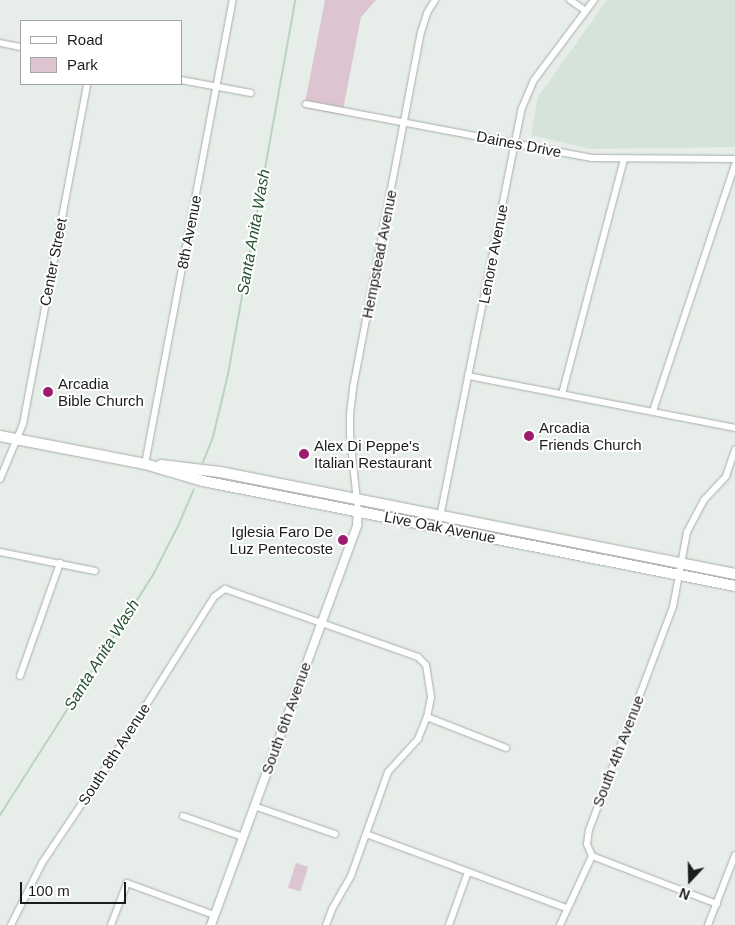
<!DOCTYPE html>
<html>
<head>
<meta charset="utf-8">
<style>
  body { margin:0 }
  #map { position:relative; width:735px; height:925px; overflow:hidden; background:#e7ede8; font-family:Helvetica,sans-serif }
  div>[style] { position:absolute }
  .built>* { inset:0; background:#d6e3d8 }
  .green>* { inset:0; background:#dcc5d0; transform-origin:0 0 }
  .stream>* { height:2px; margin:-1px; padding:0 1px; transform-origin:1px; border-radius:1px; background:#b9d5be }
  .roads { filter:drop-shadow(0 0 1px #a8aea9) drop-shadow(0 0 1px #a8aea9) }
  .minor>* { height:6px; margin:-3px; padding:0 3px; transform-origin:3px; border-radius:3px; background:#fff }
  .tertiary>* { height:8px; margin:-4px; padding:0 4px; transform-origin:4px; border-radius:4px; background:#fff }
  .primary>* { height:10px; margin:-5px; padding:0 5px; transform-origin:5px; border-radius:5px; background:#fff }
  .dots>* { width:14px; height:14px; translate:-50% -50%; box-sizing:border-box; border:2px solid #fff; border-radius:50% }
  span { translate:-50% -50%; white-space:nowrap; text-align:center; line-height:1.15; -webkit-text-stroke:4px #fff; paint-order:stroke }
  .street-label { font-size:15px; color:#1c1e1c }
  .poi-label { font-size:15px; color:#1c1e1c }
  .left { translate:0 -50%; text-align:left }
  .right { translate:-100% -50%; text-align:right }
  .water-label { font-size:16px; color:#265232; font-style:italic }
  .legend { position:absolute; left:20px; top:20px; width:162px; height:65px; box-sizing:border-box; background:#fff; border:1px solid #a4a5a4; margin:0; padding:6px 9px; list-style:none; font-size:15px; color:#1c1e1c }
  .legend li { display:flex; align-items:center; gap:10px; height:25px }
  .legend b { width:25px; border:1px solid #a4a5a4 }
  .north { position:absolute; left:665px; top:855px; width:50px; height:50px; -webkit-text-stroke:4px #fff; paint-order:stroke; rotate:201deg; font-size:14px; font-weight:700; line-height:20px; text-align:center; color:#1c1e1c }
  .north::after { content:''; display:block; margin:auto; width:18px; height:22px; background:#1c1e1c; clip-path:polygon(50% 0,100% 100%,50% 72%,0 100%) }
  .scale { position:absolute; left:20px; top:882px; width:106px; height:22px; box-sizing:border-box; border:2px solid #1c1e1c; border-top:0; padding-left:6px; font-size:15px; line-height:18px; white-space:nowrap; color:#1c1e1c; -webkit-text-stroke:4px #fff; paint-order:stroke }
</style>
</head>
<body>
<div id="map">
  <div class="built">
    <div style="clip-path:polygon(607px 0,735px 0,735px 147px,590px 149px,531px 135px,538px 97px)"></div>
  </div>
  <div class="green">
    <div style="clip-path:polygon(325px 0,376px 0,361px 17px,342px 115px,304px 108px)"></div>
    <div style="left:296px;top:863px;width:13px;height:26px;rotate:18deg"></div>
  </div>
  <div class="stream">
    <div style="left:203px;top:462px;width:27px;rotate:-68deg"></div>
    <div style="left:213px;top:437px;width:65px;rotate:-76.6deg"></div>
    <div style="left:228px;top:374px;width:380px;rotate:-79.8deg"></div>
    <div style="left:0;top:815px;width:285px;rotate:-57.5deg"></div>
    <div style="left:153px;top:575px;width:55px;rotate:-63deg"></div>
    <div style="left:178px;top:526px;width:40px;rotate:-66.6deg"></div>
  </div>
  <div class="roads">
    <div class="minor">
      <div style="left:570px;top:0;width:19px;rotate:35deg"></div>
      <div style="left:0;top:43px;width:21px;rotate:11deg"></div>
      <div style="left:181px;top:80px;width:71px;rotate:10.5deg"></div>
      <div style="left:306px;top:104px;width:291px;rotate:10.7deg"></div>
      <div style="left:592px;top:158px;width:143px;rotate:0.4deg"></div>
      <div style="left:468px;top:376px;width:272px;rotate:11deg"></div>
      <div style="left:562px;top:394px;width:243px;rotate:-75.2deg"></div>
      <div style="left:653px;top:411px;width:260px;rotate:-71.6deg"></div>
      <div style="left:145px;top:464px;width:472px;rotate:-79.3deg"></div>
      <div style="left:0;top:479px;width:60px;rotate:-67.3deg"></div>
      <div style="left:23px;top:424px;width:346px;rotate:-79.3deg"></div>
      <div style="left:358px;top:511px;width:76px;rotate:-96deg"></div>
      <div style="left:350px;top:435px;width:21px;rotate:-90deg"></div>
      <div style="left:350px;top:414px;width:26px;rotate:-83deg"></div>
      <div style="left:353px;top:388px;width:362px;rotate:-79.2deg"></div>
      <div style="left:421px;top:32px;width:20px;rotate:-72deg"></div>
      <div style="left:427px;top:13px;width:15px;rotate:-58deg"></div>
      <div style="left:438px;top:527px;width:427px;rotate:-78.7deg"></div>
      <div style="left:522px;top:108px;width:30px;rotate:-67deg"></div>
      <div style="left:534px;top:80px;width:100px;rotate:-53.1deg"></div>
      <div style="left:0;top:552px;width:97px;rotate:11.3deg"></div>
      <div style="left:20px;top:676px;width:120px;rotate:-70.5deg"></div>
      <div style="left:254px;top:806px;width:86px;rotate:19.1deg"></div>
      <div style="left:183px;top:816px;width:64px;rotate:19.3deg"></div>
      <div style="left:366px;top:834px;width:213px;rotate:20.3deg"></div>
      <div style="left:592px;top:856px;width:134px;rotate:21deg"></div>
      <div style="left:11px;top:925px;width:69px;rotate:-63.4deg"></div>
      <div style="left:42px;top:863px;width:129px;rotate:-56.1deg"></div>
      <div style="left:114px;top:756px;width:188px;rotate:-57.8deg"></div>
      <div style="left:214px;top:597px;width:14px;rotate:-36deg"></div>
      <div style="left:225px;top:589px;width:205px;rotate:19.4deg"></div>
      <div style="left:418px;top:657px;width:11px;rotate:45deg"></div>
      <div style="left:426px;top:665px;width:32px;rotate:81deg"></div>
      <div style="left:431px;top:697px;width:20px;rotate:101deg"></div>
      <div style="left:427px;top:717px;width:85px;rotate:21.4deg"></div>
      <div style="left:111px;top:925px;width:45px;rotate:-69.1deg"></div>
      <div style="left:127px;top:883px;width:93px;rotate:20.2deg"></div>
      <div style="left:326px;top:925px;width:17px;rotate:-69deg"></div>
      <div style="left:332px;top:909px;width:38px;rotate:-60deg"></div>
      <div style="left:351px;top:876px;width:110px;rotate:-70.4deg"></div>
      <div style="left:388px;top:772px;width:45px;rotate:-47.7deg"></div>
      <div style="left:418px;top:739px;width:24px;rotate:-68deg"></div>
      <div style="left:449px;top:925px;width:56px;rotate:-70.3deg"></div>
      <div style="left:560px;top:925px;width:76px;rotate:-65.1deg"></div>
      <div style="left:592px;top:856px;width:13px;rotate:-113deg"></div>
      <div style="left:587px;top:844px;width:14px;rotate:-82deg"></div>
      <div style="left:589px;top:830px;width:238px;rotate:-69.4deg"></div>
      <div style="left:673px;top:607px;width:76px;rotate:-79.4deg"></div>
      <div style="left:687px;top:532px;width:36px;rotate:-62deg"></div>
      <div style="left:704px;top:500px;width:33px;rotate:-47deg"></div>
      <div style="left:726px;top:476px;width:28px;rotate:-71deg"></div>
      <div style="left:708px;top:925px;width:75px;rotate:-68.9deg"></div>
    </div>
    <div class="tertiary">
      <div style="left:211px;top:925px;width:426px;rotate:-69.9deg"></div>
      <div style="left:357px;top:525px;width:14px;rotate:-86deg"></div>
    </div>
    <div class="primary">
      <div style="left:0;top:436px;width:148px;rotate:10.9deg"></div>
      <div style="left:145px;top:464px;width:60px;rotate:16.3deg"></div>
      <div style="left:203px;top:481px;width:542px;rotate:11.16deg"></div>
      <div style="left:161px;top:465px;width:59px;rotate:6.8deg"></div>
      <div style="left:220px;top:472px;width:525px;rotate:11.2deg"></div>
    </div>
  </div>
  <div class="dots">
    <div style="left:48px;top:392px;background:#9c1b6f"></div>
    <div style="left:529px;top:436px;background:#9c1b6f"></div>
    <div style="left:304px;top:454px;background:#9c1b6f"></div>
    <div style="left:343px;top:540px;background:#9c1b6f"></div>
  </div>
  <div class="street-label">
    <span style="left:519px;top:144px;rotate:11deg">Daines Drive</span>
    <span style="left:189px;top:232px;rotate:-79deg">8th Avenue</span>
    <span style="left:379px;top:254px;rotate:-79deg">Hempstead Avenue</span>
    <span style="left:493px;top:254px;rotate:-79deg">Lenore Avenue</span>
    <span style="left:53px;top:262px;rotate:-79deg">Center Street</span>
    <span style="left:440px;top:527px;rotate:11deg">Live Oak Avenue</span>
    <span style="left:286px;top:718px;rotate:-70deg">South 6th Avenue</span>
    <span style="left:618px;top:751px;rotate:-69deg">South 4th Avenue</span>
    <span style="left:114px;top:754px;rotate:-57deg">South 8th Avenue</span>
  </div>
  <div class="poi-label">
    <span class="left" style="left:58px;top:392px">Arcadia<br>Bible Church</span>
    <span class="left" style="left:539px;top:436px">Arcadia<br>Friends Church</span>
    <span class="left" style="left:314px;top:454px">Alex Di Peppe's<br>Italian Restaurant</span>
    <span class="right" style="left:333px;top:540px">Iglesia Faro De<br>Luz Pentecoste</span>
  </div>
  <div class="water-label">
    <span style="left:254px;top:232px;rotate:-80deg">Santa Anita Wash</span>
    <span style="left:102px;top:655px;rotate:-58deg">Santa Anita Wash</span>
  </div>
  <ul class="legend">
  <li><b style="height:6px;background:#fff"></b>Road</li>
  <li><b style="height:14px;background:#dcc5d0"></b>Park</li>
  </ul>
  <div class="north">N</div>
  <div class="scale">100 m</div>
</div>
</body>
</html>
